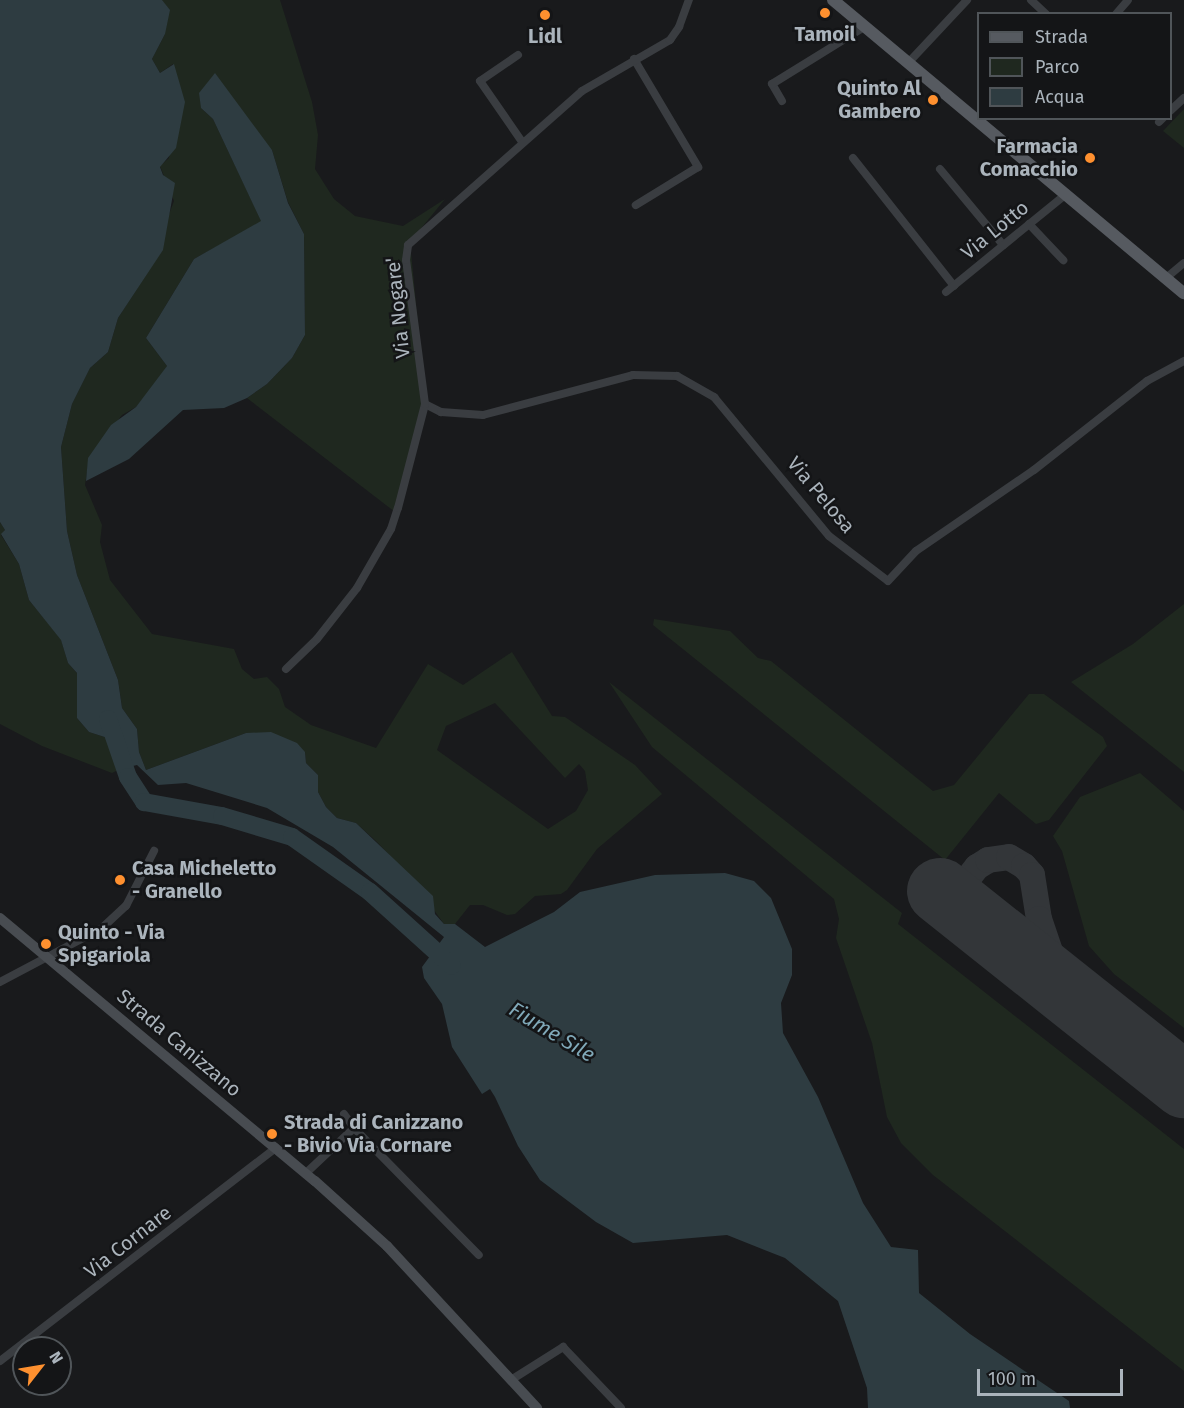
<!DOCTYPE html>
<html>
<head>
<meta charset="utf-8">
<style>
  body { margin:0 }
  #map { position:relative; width:1184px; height:1408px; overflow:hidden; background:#191a1c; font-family:"Fira Sans",sans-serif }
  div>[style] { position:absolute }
  .green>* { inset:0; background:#1f281f }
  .water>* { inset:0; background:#2e3c41 }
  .river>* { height:18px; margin:-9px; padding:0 9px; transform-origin:9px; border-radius:9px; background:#2e3c41 }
  .taxiway>* { height:26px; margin:-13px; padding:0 13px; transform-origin:13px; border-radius:13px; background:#333639 }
  .runway>* { height:66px; margin:-33px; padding:0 33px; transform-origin:33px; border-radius:33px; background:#333639 }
  .street>* { height:8px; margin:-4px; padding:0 4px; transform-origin:4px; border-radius:4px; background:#3a3d41 }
  .secondary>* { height:10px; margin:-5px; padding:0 5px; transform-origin:5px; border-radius:5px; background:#484c51 }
  .primary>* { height:12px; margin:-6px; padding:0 6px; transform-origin:6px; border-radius:6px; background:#565a60 }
  .dots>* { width:16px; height:16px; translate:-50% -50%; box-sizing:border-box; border:3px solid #141517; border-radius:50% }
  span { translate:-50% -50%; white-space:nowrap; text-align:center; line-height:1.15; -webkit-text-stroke:5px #141517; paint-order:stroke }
  .poi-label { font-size:20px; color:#abb4bc; font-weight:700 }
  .right { translate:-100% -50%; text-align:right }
  .left { translate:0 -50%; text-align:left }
  .street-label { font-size:20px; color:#abb4bc }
  .water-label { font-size:21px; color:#80a9b9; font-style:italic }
  .legend { position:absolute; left:977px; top:12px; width:195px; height:108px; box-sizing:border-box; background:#141517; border:2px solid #505559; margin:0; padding:8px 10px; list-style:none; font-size:18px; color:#abb4bc }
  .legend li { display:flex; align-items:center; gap:12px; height:30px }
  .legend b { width:30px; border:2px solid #505559 }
  .north { position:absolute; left:12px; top:1336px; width:60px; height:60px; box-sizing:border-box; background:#141517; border:2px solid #505559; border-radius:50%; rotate:59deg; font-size:16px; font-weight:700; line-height:24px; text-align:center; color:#abb4bc }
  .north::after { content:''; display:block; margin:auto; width:21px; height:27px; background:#fe902f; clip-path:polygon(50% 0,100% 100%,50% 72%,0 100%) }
  .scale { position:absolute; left:977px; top:1369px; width:146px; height:27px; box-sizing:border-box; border:3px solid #abb4bc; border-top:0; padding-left:8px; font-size:18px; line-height:21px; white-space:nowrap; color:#abb4bc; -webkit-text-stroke:4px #141517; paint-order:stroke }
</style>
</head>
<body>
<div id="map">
  <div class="green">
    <div style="clip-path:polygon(evenodd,162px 0,280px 0,312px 102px,318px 135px,315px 169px,334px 199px,355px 216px,403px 226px,445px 199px,410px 242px,425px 396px,395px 512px,247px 398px,267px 384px,292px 358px,305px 335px,304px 234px,288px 202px,272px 150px,201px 108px,213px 119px,262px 222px,194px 259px,146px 338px,167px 366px,158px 382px,136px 407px,122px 415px,89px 458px,85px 485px,102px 525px,100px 542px,110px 580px,152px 634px,234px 649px,242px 669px,254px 679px,267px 677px,279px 689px,285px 707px,311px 725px,376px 748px,428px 664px,463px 685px,512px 652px,552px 716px,565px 717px,635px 765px,662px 794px,597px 849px,567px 890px,561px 894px,535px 896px,515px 914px,507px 915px,483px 905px,470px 905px,455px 924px,444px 924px,410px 877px,377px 842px,356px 823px,337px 818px,326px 807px,318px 792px,318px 775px,306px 763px,305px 752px,246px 733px,146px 770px,139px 752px,137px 729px,122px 708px,118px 680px,77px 575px,67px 531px,61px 447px,72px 404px,90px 368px,108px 352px,118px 318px,146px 275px,174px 201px,160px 166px,169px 158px,173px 64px,160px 73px,152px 59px,165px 34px,162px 0,495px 703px,565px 778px,579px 764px,585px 771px,588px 790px,576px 811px,548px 829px,437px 750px,446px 726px,495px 703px)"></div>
    <div style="clip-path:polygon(1184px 109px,1184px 148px,1163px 131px)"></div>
    <div style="clip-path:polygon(0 522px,5px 530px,1px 535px,19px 564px,29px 600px,61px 639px,68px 663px,77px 673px,77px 718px,89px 732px,117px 741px,114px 758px,120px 769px,112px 773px,42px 746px,0 724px)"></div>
    <div style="clip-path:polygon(1184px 604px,1184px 772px,1071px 682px,1133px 644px)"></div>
    <div style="clip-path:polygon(654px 619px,730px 631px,758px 658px,771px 661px,933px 791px,954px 785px,1029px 694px,1044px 694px,1103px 737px,1107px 746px,1049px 820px,1036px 824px,999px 793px,945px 860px,653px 625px)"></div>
    <div style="clip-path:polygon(609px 682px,902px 913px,898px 924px,1184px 1149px,1184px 1371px,933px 1175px,901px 1143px,887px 1117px,872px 1043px,836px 938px,839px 919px,834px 899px,652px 747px)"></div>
    <div style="clip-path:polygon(1140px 773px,1184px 811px,1184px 1028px,1114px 974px,1089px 946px,1062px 851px,1053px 836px,1080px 797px)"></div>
  </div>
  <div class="water">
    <div style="clip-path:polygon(0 0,162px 0,170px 10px,165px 34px,152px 59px,160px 73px,174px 64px,185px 102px,176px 148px,160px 167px,163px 175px,175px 183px,163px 250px,118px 318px,108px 352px,90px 368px,72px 404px,61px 447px,67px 531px,77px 575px,118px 680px,122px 708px,137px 729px,139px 752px,146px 770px,246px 733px,271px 732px,297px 743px,305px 752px,306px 763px,318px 775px,318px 792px,326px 807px,337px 818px,356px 823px,433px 896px,435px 914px,444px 924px,455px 924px,485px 947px,554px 912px,580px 892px,655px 875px,725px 873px,754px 881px,771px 898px,792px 949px,792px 975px,781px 1003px,783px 1033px,818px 1097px,863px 1203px,891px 1247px,918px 1250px,919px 1293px,970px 1334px,1069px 1401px,1070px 1408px,868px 1408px,867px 1388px,838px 1301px,785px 1258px,727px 1235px,633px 1243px,596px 1222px,540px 1180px,518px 1146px,495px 1097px,490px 1089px,482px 1094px,452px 1047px,442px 1004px,424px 978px,422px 967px,444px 937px,333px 847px,267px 808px,186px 783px,158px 785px,137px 765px,120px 769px,114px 758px,117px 741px,89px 732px,77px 718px,77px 673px,68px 663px,61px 640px,29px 600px,19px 564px,1px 534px,5px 530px,0 522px)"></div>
    <div style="clip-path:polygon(215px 73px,272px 150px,288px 203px,304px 234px,305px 335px,292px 358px,267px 384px,247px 398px,224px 408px,183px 410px,129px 459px,86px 481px,88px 458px,111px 425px,136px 407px,167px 366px,146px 338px,194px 259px,261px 221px,213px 119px,201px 108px,199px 93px)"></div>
  </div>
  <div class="river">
    <div style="left:108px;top:719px;width:61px;rotate:71deg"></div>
    <div style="left:128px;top:777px;width:30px;rotate:57deg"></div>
    <div style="left:144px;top:802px;width:79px;rotate:10.2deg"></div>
    <div style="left:222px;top:816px;width:73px;rotate:16.7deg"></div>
    <div style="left:292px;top:837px;width:95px;rotate:35.2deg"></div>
    <div style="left:370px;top:892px;width:110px;rotate:42.1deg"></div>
  </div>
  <div class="taxiway">
    <div style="left:976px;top:919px;width:16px;rotate:-125deg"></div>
    <div style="left:967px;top:906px;width:25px;rotate:-92deg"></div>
    <div style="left:966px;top:881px;width:18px;rotate:-52deg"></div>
    <div style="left:977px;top:867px;width:13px;rotate:-32deg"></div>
    <div style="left:988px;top:860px;width:21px;rotate:-8deg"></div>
    <div style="left:1009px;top:857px;width:17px;rotate:31deg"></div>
    <div style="left:1024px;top:866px;width:12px;rotate:48deg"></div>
    <div style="left:1032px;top:875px;width:45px;rotate:81deg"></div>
    <div style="left:1039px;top:919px;width:53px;rotate:71.2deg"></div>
    <div style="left:1056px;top:969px;width:46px;rotate:52.9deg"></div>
  </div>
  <div class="runway">
    <div style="left:940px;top:891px;width:312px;rotate:38.5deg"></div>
  </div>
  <div class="street">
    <div style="left:1031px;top:0;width:21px;rotate:43deg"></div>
    <div style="left:1116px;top:14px;width:18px;rotate:-49deg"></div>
    <div style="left:518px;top:55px;width:46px;rotate:145.6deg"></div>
    <div style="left:480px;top:81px;width:75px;rotate:55.3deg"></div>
    <div style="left:634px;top:59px;width:126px;rotate:59.3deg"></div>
    <div style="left:698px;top:167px;width:73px;rotate:148.5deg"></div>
    <div style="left:909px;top:62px;width:85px;rotate:-46.9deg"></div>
    <div style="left:782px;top:101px;width:20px;rotate:-120deg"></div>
    <div style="left:772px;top:84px;width:110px;rotate:-31.7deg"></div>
    <div style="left:1170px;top:111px;width:19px;rotate:-43deg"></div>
    <div style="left:1159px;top:122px;width:6px;rotate:-45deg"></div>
    <div style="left:853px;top:158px;width:163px;rotate:51.7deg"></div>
    <div style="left:940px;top:169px;width:99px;rotate:50.3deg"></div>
    <div style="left:1029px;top:224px;width:50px;rotate:46.6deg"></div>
    <div style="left:1166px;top:278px;width:23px;rotate:-40deg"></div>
    <div style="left:946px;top:292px;width:155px;rotate:-39.2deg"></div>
    <div style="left:425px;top:404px;width:18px;rotate:27deg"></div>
    <div style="left:441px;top:412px;width:42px;rotate:4.1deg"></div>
    <div style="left:483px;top:415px;width:155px;rotate:-14.9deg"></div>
    <div style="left:633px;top:375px;width:44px;rotate:1.3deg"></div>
    <div style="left:677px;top:376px;width:43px;rotate:29.6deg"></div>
    <div style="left:714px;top:397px;width:180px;rotate:50.4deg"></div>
    <div style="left:829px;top:536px;width:74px;rotate:37.3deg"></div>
    <div style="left:888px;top:581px;width:41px;rotate:-47deg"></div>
    <div style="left:916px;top:551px;width:143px;rotate:-34.5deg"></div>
    <div style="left:1034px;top:470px;width:144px;rotate:-38.2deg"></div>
    <div style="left:1147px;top:381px;width:42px;rotate:-28.4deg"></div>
    <div style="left:286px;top:669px;width:43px;rotate:-44.1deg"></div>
    <div style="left:317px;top:639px;width:65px;rotate:-51.9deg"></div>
    <div style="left:357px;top:588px;width:68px;rotate:-60deg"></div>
    <div style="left:391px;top:529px;width:22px;rotate:-72deg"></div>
    <div style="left:398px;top:508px;width:107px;rotate:-75.4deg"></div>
    <div style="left:425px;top:404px;width:145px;rotate:-97.5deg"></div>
    <div style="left:406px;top:260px;width:15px;rotate:-82deg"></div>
    <div style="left:408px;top:245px;width:232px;rotate:-41.5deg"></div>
    <div style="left:582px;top:91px;width:102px;rotate:-30.1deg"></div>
    <div style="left:670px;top:40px;width:16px;rotate:-55deg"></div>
    <div style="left:679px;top:27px;width:29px;rotate:-70deg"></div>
    <div style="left:0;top:982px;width:115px;rotate:-27.9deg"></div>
    <div style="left:102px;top:928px;width:33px;rotate:-43deg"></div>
    <div style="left:126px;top:906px;width:62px;rotate:-63deg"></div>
    <div style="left:344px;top:1114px;width:17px;rotate:54deg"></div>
    <div style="left:306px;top:1173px;width:66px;rotate:-43.2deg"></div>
    <div style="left:354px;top:1128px;width:178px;rotate:45.5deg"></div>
    <div style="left:0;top:1361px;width:349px;rotate:-37.7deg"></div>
    <div style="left:511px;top:1380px;width:62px;rotate:-32.4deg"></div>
    <div style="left:563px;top:1347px;width:84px;rotate:46.4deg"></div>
  </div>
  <div class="secondary">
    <div style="left:0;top:918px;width:410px;rotate:39.9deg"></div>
    <div style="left:315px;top:1181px;width:97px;rotate:42.1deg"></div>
    <div style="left:387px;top:1246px;width:221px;rotate:47.2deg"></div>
  </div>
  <div class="primary">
    <div style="left:833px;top:0;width:457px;rotate:39.9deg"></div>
  </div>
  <div class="dots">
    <div style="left:825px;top:13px;background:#fe902f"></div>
    <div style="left:545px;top:15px;background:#fe902f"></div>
    <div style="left:933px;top:100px;background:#fe902f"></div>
    <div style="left:1090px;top:158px;background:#fe902f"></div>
    <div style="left:120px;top:880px;background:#fe902f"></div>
    <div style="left:46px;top:944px;background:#fe902f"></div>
    <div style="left:272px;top:1134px;background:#fe902f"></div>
  </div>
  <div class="poi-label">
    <span style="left:825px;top:34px">Tamoil</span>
    <span style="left:545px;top:36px">Lidl</span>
    <span class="right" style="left:921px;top:100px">Quinto Al<br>Gambero</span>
    <span class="right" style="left:1078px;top:158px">Farmacia<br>Comacchio</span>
    <span class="left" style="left:132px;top:880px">Casa Micheletto<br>- Granello</span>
    <span class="left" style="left:58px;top:944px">Quinto - Via<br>Spigariola</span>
    <span class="left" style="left:284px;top:1134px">Strada di Canizzano<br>- Bivio Via Cornare</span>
  </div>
  <div class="street-label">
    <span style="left:995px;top:230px;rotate:-39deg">Via Lotto</span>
    <span style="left:398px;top:308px;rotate:-96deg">Via Nogare'</span>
    <span style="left:821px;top:495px;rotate:50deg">Via Pelosa</span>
    <span style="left:179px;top:1043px;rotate:40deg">Strada Canizzano</span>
    <span style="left:128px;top:1242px;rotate:-38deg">Via Cornare</span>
  </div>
  <div class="water-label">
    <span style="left:552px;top:1032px;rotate:31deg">Fiume Sile</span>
  </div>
  <ul class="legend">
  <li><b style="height:8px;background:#565a60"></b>Strada</li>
  <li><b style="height:16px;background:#1f281f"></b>Parco</li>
  <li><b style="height:16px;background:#2e3c41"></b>Acqua</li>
  </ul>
  <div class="north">N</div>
  <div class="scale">100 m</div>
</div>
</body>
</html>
